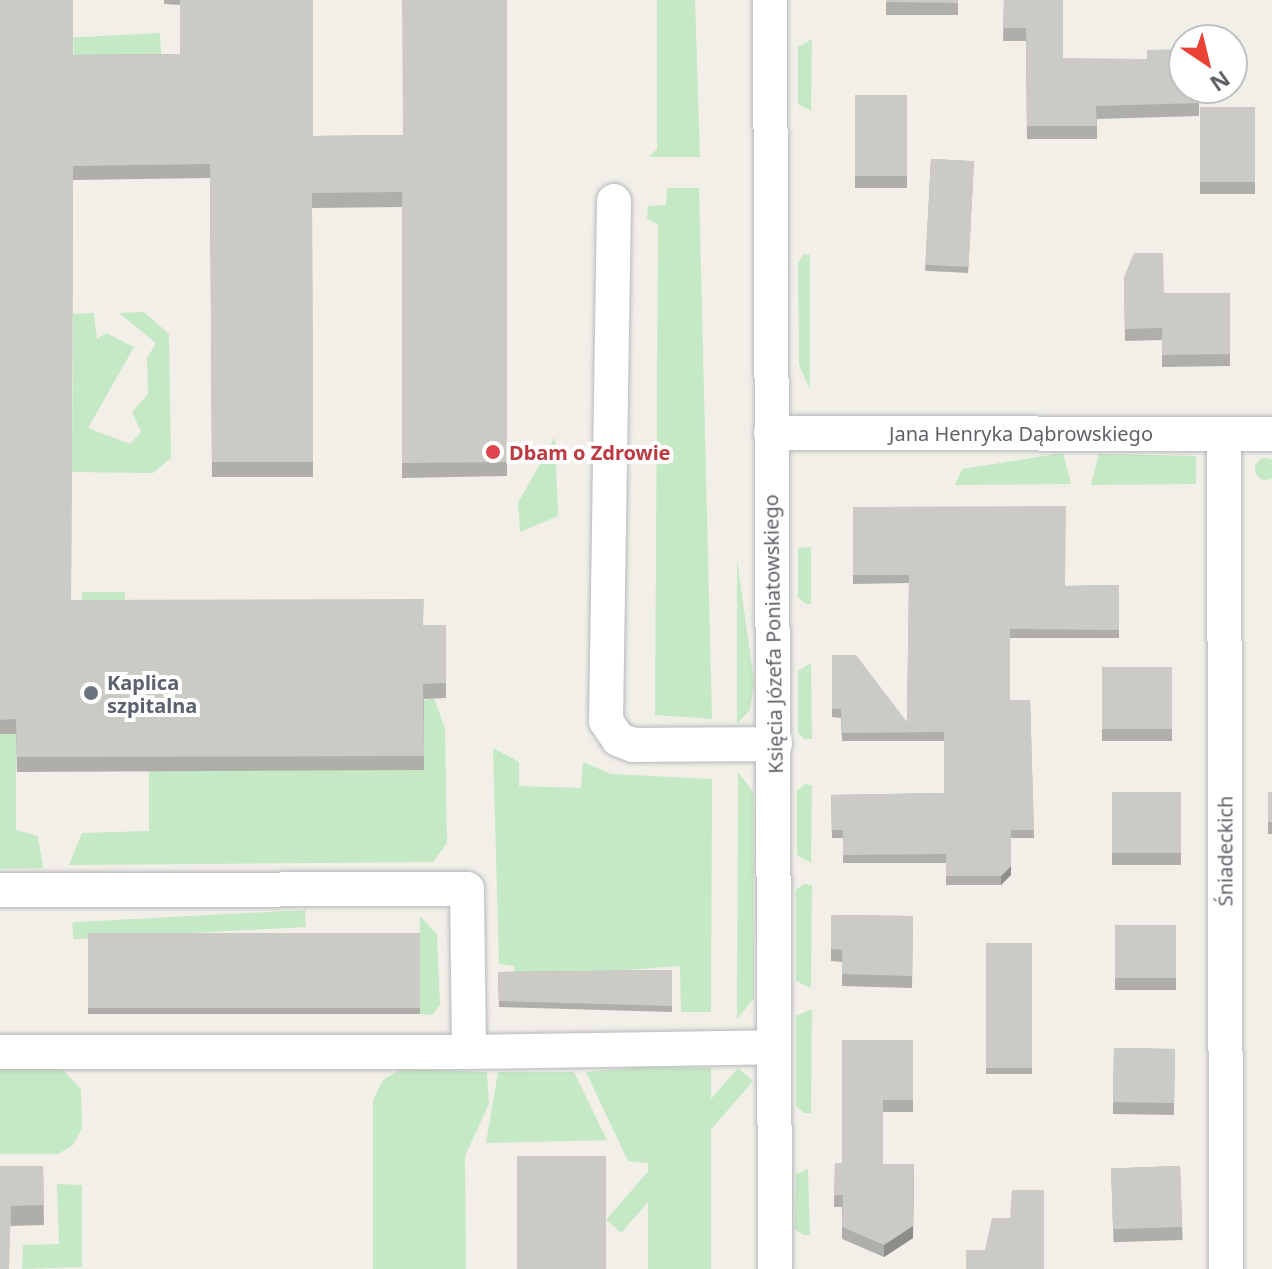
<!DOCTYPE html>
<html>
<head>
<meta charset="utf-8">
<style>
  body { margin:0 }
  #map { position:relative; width:1272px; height:1269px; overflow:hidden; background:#f1efe8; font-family:"Noto Sans",sans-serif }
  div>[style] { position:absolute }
  .green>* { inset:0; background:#c5e8c5; transform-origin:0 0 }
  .round { border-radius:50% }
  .roads { filter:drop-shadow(0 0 2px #b5b8bc) drop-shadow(0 0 2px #b5b8bc) }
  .street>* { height:34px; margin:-17px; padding:0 17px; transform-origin:17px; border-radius:17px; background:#fff }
  .wall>* { inset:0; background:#afaea9; transform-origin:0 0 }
  .shaded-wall>* { inset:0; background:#8f8d8a }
  .building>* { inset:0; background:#cccac5; transform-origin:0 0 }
  .dots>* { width:22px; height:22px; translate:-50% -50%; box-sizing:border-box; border:4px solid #fff; border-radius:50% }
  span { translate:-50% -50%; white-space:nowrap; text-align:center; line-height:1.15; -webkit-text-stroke:8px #fff; paint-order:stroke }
  .street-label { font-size:20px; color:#5f6368 }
  .health-label { font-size:20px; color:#be3a42; font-weight:700 }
  .left { translate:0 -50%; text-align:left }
  .worship-label { font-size:20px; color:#5b616d; font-weight:700 }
  .north { position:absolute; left:1168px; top:24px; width:80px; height:80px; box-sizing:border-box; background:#fff; border:2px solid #bfc1c3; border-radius:50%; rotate:145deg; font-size:22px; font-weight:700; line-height:32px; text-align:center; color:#5f6368 }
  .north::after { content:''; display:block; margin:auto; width:28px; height:36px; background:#ea4335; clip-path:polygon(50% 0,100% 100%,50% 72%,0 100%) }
</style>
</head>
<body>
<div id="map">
  <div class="green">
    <div style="clip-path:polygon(657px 0,695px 0,700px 157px,649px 157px,657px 149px)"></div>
    <div style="left:160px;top:33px;width:35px;height:87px;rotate:87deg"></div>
    <div style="clip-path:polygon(812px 39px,811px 111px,798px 104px,798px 47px)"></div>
    <div style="clip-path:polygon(667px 188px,699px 188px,712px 719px,655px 715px,658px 224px,647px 219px,648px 206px,666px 205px)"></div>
    <div style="clip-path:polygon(804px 254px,810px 255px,810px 389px,799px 365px,798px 263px)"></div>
    <div style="clip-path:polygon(144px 312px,169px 334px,171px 458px,153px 473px,72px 472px,73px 314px,94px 313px,97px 339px,106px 333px,134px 347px,88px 428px,130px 444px,141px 432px,132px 412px,148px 394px,147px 358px,156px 343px,119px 313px)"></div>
    <div style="clip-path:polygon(555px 437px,558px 516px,520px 532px,518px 503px)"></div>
    <div style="clip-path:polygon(1063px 453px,1071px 484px,955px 485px,962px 469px)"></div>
    <div style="clip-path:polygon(1099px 454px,1196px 456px,1196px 484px,1091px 485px)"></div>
    <div class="round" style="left:1255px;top:458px;width:22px;height:22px"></div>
    <div style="clip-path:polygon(811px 547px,811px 604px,806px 604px,798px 597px,798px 548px)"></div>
    <div style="clip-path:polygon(737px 559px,754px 682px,750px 710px,737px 724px)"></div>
    <div style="left:125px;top:592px;width:22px;height:43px;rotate:90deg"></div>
    <div style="clip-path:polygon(811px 663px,812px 739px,804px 739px,798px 733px,798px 671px)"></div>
    <div style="clip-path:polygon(434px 698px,445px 729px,447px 843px,433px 862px,69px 865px,82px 833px,149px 831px,149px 771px)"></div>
    <div style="clip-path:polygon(0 734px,16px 734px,16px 830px,38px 836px,43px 868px,0 869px)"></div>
    <div style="clip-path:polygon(493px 748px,519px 762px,519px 786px,581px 788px,583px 762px,611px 774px,712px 779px,711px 1012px,681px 1012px,680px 966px,514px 978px,514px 966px,499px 964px)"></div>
    <div style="clip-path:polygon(738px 772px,753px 792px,754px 998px,737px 1019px)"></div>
    <div style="clip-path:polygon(805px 784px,812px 785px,811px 863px,797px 855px,797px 791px)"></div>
    <div style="clip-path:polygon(804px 884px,812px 885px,811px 988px,796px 981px,796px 890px)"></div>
    <div style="left:305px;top:910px;width:17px;height:233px;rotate:87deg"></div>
    <div style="clip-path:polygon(420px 916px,437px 934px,440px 1005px,432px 1015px,420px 1014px)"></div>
    <div style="clip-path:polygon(812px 1009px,811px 1113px,804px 1113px,796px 1106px,796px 1016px)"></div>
    <div style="clip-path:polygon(646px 1067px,711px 1068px,711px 1269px,648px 1269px,648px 1163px,628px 1161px,586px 1072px)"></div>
    <div style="clip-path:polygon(61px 1068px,81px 1089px,82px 1128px,73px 1145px,58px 1154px,0 1154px,0 1069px)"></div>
    <div style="left:738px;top:1068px;width:20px;height:201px;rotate:41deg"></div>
    <div style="clip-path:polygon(401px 1069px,487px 1072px,489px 1104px,465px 1156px,466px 1269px,373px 1269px,373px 1100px,383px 1080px)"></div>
    <div style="clip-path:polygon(498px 1072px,574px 1072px,607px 1140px,486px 1143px)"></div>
    <div style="clip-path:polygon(808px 1169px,810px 1235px,803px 1235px,795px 1229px,796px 1174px)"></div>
    <div style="clip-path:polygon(57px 1184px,82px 1185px,82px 1267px,22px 1269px,23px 1245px,59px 1244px)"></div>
  </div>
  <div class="roads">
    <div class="street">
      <div style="left:770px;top:0;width:1269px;rotate:89.77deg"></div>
      <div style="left:614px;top:201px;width:520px;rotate:90.88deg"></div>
      <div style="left:606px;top:721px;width:22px;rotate:56deg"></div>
      <div style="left:618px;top:739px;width:16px;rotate:22deg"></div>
      <div style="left:633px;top:745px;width:142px;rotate:-0.4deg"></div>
      <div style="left:771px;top:433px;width:501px;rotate:0.11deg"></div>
      <div style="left:1224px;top:434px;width:835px;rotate:89.86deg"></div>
      <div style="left:0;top:890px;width:467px;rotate:-0.1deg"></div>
      <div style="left:467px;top:889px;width:163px;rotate:89.3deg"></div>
      <div style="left:469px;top:1052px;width:305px;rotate:-0.9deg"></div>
      <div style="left:0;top:1052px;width:469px"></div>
    </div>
  </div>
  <div class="wall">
    <div style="clip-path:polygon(0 0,73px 55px,180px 54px,180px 5px,164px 4px,164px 0,313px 0,313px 136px,403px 135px,507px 0,507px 476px,402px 478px,402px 207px,312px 208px,313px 477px,212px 477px,210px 178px,73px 180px,71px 600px,423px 625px,446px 625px,446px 698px,424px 699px,424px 770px,17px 772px,16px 734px,0 734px)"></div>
    <div style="left:886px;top:0;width:72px;height:15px"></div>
    <div style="clip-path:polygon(1004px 0,1063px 58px,1199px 88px,1199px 116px,1097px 119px,1097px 139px,1027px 139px,1026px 41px,1003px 41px)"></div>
    <div style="left:855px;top:95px;width:52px;height:93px"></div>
    <div style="left:1200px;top:107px;width:55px;height:87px"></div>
    <div style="left:931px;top:159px;width:43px;height:112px;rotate:3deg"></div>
    <div style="clip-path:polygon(1124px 277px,1164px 293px,1230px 293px,1230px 366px,1162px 367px,1162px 340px,1125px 341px)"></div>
    <div style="clip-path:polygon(853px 507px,1065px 586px,1119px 585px,1119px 638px,1010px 638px,1010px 700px,1030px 700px,1034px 838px,1011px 838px,1011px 875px,1001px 885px,946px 885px,946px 863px,843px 863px,843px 838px,832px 838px,831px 795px,944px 793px,944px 741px,842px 741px,841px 718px,832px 717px,832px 655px,907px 722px,909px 583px,853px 584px)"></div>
    <div style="left:1172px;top:667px;width:74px;height:70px;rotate:90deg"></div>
    <div style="left:1112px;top:792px;width:69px;height:73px"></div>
    <div style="left:1268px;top:792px;width:4px;height:42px"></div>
    <div style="clip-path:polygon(831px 915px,913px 916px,912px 988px,842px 986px,842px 962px,831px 961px)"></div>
    <div style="left:1115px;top:925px;width:61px;height:65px"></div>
    <div style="left:420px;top:933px;width:81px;height:332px;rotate:90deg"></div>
    <div style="left:986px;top:943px;width:46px;height:131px"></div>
    <div style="clip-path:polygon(672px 970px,672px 1012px,499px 1007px,498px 972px)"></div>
    <div style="clip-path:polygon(913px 1040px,913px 1112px,883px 1112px,883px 1164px,913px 1238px,884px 1257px,842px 1239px,842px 1207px,834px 1207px,835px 1163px,842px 1163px)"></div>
    <div style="left:1114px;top:1048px;width:61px;height:66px;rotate:1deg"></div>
    <div style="clip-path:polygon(0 1166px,43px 1166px,44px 1225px,11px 1226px)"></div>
    <div style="left:1180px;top:1166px;width:74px;height:69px;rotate:88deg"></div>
  </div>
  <div class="shaded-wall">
    <div style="clip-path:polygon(1011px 866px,1011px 875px,1001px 885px,1001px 876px)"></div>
    <div style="clip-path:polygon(914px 1164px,913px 1238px,884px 1257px,884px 1245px)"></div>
  </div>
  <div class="building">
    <div style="clip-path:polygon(0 0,73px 0,73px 55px,180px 54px,180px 0,313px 0,313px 136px,403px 135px,402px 0,507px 0,507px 462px,402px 463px,402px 192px,312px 193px,313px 462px,212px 462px,210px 164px,73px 166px,71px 600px,424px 599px,423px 625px,446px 625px,446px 683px,423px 684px,424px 756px,17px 757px,16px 719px,0 720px)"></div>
    <div style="clip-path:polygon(886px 0,958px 0,958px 3px,886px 2px)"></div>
    <div style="clip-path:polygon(1004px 0,1063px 0,1063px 58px,1147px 59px,1147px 50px,1184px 49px,1184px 88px,1199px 88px,1199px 103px,1096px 106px,1097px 126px,1027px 126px,1026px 28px,1003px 28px)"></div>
    <div style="left:855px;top:95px;width:52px;height:81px"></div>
    <div style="left:1200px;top:107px;width:55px;height:75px"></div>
    <div style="left:931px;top:159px;width:43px;height:106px;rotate:3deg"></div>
    <div style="clip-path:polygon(1134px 253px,1163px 253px,1164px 293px,1230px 293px,1230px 354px,1162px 355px,1162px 328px,1125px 329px,1124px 277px)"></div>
    <div style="clip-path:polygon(1066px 506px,1065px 586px,1119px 585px,1119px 630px,1010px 629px,1010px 700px,1030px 700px,1034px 830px,1011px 830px,1011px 866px,1001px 876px,946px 876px,946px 854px,843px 855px,843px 830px,832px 830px,831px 795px,944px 793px,944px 732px,842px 733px,841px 709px,832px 709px,832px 655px,856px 655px,907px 722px,909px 575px,853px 575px,853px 507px)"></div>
    <div style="left:1172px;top:667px;width:62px;height:70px;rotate:90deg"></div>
    <div style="left:1112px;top:792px;width:69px;height:61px"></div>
    <div style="left:1268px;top:792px;width:4px;height:30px"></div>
    <div style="clip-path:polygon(831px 915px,913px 916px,912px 976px,842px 974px,842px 950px,831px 949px)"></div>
    <div style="left:1115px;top:925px;width:61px;height:53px"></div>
    <div style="left:420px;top:933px;width:75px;height:332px;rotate:90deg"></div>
    <div style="left:986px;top:943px;width:46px;height:125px"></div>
    <div style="clip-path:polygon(672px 970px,672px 1006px,499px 1001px,498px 972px)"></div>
    <div style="clip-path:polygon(842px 1040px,913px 1040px,913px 1100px,883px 1100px,883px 1164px,914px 1164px,913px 1226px,884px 1245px,842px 1227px,843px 1195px,834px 1195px,835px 1163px,842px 1163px)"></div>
    <div style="left:1114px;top:1048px;width:61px;height:54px;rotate:1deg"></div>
    <div style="left:517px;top:1156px;width:89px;height:113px"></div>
    <div style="clip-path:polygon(0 1166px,43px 1166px,44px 1205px,11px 1206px,9px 1269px,0 1269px)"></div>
    <div style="left:1180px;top:1166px;width:61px;height:69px;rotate:88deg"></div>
    <div style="clip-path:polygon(1012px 1190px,1044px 1190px,1044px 1269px,966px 1269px,966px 1250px,985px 1250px,992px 1218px,1010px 1218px)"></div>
  </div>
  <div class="dots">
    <div style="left:493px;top:452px;background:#e0444e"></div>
    <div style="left:91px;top:693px;background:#6b7280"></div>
  </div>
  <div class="street-label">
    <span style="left:1021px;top:433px">Jana Henryka Dąbrowskiego</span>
    <span style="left:773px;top:634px;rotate:-91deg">Księcia Józefa Poniatowskiego</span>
    <span style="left:1225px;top:851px;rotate:-90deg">Śniadeckich</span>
  </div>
  <div class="health-label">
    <span class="left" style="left:509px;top:452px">Dbam o Zdrowie</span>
  </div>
  <div class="worship-label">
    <span class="left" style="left:107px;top:694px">Kaplica<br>szpitalna</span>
  </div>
  <div class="north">N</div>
</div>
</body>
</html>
